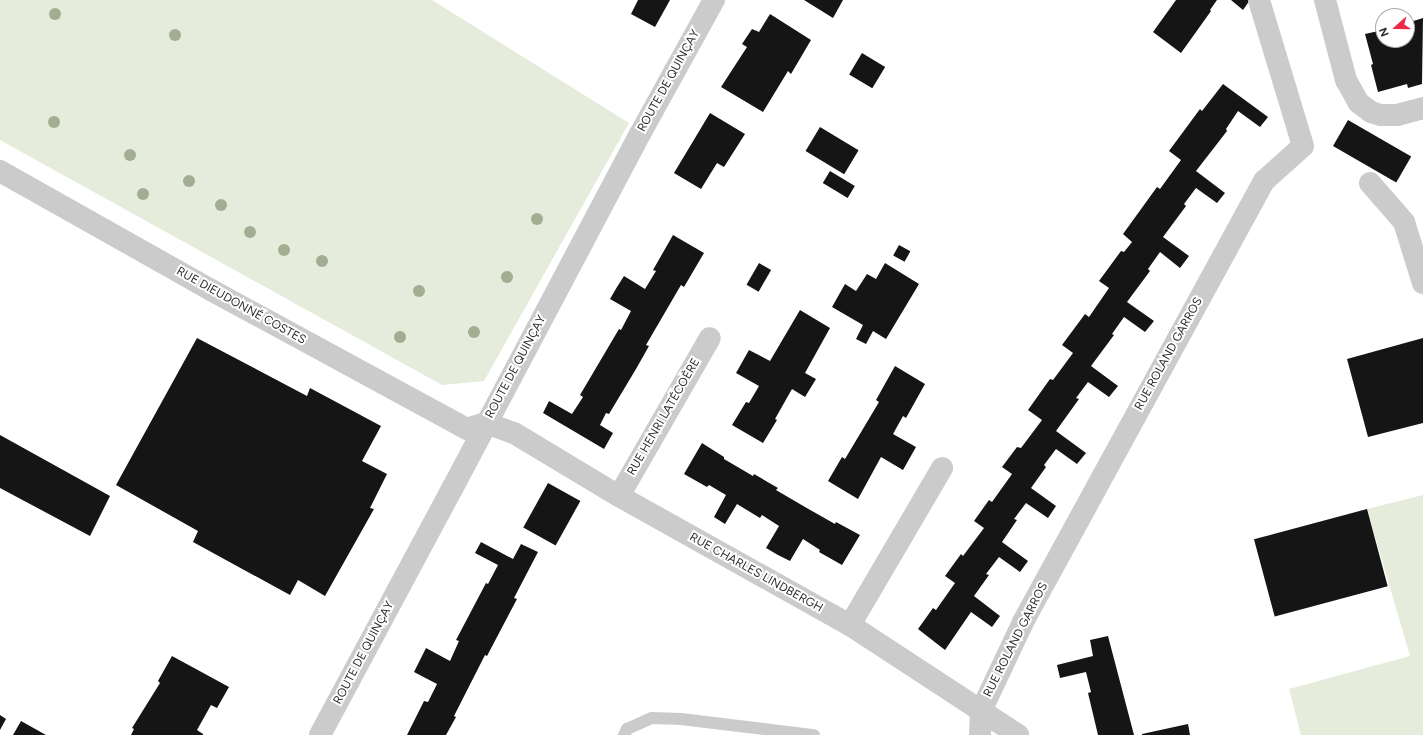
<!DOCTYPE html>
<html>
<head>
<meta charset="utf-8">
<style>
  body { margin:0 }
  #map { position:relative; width:1423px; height:735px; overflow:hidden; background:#fff; font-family:Figtree,sans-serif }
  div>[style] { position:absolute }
  .green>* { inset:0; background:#e5ecdb }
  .building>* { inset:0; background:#151515; transform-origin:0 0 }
  .service>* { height:12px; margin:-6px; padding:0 6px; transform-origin:6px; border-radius:6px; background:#cbcbcb }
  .minor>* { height:22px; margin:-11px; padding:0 11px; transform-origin:11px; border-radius:11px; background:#cbcbcb }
  .tertiary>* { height:22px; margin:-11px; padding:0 11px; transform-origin:11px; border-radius:11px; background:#cbcbcb }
  .trees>* { width:12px; height:12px; margin:-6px; border-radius:50%; background:#a1ae92 }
  span { translate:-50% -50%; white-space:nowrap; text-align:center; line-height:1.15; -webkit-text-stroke:4px #fff; paint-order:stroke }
  .street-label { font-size:12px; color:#2e2e2e }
  .north { position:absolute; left:1375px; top:8px; width:40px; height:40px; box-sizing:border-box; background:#fff; border:1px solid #ababab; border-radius:50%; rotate:249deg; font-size:11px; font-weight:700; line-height:16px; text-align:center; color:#2e2e2e }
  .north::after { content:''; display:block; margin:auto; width:14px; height:18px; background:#ed2945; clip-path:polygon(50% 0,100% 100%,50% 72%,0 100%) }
</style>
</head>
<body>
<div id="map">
  <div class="green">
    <div style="clip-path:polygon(0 0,432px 0,629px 123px,484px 381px,442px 385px,0 140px)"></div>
    <div style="clip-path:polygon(1423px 495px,1423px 735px,1301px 735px,1289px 689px,1410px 656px,1367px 509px)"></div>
  </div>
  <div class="building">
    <div style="clip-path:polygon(638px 0,670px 0,655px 27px,631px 14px)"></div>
    <div style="clip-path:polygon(804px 0,843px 0,833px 18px)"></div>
    <div style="clip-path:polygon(1176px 0,1217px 0,1210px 10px,1211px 11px,1181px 53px,1153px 32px)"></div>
    <div style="clip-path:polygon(1231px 0,1250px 0,1243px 10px)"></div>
    <div style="clip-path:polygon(770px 14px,811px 40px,791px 74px,788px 71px,763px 112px,721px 87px,747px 47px,742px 44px,752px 29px,759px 32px)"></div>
    <div style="clip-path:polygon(1423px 18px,1422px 84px,1408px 88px,1407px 84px,1378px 92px,1371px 65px,1373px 64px,1365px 34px,1383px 30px,1383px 40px,1407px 40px,1407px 23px)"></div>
    <div style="left:862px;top:53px;width:27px;height:25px;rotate:31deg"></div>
    <div style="clip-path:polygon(1223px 84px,1268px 117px,1260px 127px,1238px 111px,1226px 129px,1227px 131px,1196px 171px,1225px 193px,1217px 203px,1196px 188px,1184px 204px,1186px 206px,1163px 237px,1189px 256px,1180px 268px,1160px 252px,1148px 269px,1150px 271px,1127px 302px,1154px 321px,1145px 332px,1124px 317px,1112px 334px,1114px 335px,1091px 366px,1118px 386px,1109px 397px,1088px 382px,1076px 398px,1079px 399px,1056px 431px,1086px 453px,1077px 464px,1056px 449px,1044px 465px,1046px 467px,1031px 488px,1056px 506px,1048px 518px,1026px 503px,1014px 519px,1017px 520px,1002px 542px,1028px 561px,1020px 572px,999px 557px,986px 574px,989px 575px,974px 596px,1000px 616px,992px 627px,971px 612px,945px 650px,918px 629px,933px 608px,936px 610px,955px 583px,945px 576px,961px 554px,963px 556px,984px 528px,974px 521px,989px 500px,992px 502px,1012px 474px,1002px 467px,1017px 447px,1021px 448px,1042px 420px,1028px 410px,1050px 379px,1053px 380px,1073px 353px,1062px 345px,1085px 314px,1089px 317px,1109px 288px,1099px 281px,1121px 251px,1124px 252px,1132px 242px,1123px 234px,1157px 187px,1160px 189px,1181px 160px,1169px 151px,1200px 109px,1202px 111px)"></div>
    <div style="clip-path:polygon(710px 113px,745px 134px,724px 167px,717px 163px,701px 189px,674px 173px)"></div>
    <div style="left:1348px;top:120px;width:73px;height:30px;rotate:30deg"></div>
    <div style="left:820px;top:127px;width:45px;height:28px;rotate:31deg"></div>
    <div style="left:830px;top:171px;width:29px;height:14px;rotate:31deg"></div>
    <div style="clip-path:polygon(673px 235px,704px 253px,684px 287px,681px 285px,646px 345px,649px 346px,636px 369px,609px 414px,606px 413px,600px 425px,613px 433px,604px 449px,543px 413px,549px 401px,572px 414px,583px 397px,580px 395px,619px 329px,621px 330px,631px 311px,610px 299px,617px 287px,624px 276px,645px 289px,656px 271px,653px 270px)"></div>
    <div style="left:899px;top:245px;width:13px;height:12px;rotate:29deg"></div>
    <div style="left:759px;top:263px;width:14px;height:25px;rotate:30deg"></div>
    <div style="clip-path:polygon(885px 263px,919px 284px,886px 339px,873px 331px,866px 344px,856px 339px,863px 325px,832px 307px,845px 284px,856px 291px,867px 274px,876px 279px)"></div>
    <div style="clip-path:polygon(800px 310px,830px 328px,805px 373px,816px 379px,805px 397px,792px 389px,775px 419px,777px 420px,763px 443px,732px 425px,746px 402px,749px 403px,759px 386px,736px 373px,749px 350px,770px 361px)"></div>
    <div style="clip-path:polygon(197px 338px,307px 396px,310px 388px,381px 426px,362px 461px,387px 474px,370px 508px,374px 509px,325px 596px,298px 580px,290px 595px,193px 542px,198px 531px,116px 485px)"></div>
    <div style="clip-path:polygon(1423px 338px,1423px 423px,1368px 437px,1347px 359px)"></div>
    <div style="clip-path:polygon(895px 366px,925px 384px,906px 418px,903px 416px,893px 434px,916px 447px,903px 470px,881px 457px,858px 499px,828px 481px,842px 457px,845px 459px,879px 402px,876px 400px)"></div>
    <div style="clip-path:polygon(0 435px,110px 496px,90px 536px,0 488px)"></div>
    <div style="clip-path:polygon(702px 443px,724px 457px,724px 459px,753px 476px,754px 474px,778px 488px,776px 490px,805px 507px,835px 524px,836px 522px,860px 535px,842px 565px,819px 552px,820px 550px,803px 539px,790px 561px,778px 555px,766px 548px,779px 526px,762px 515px,760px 518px,737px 504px,725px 524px,714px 517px,726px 495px,709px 485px,707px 487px,684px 474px)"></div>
    <div style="left:548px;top:483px;width:37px;height:51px;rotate:29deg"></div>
    <div style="left:1367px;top:509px;width:80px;height:117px;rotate:75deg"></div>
    <div style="clip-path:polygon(481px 542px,513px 559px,521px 544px,538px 552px,514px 598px,517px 599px,487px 656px,485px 655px,454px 716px,456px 717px,446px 735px,407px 735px,424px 701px,428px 702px,437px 684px,414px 672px,426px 648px,450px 661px,459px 641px,456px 640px,486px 583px,488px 584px,498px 565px,475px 553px)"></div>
    <div style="clip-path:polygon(1108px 636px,1134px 735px,1098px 735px,1088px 693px,1091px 692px,1086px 672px,1060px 678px,1057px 665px,1093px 656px,1090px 640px)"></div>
    <div style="clip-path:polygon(172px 656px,229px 687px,217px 708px,211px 705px,197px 730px,203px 734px,203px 735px,131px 735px,134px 729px,132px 728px,160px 683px,158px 681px)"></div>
    <div style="clip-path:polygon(0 715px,6px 719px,0 730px)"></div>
    <div style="clip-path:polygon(21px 721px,46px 735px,13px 735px)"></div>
    <div style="clip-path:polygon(1188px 724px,1190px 735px,1142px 735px,1142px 734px)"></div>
  </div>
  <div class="service">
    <div style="left:624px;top:735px;width:7px;rotate:-63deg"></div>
    <div style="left:627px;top:729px;width:27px;rotate:-24deg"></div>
    <div style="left:652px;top:718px;width:29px;rotate:2deg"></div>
    <div style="left:681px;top:719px;width:134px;rotate:6.9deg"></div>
  </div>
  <div class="minor">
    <div style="left:1325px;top:0;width:83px;rotate:75.3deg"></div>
    <div style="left:1346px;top:80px;width:26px;rotate:61deg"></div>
    <div style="left:1359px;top:103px;width:15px;rotate:37deg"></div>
    <div style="left:1371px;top:112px;width:10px;rotate:17deg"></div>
    <div style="left:1381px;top:115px;width:16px"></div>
    <div style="left:1397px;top:115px;width:27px;rotate:-15deg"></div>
    <div style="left:0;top:171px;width:242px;rotate:29.4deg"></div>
    <div style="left:211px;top:290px;width:291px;rotate:28.5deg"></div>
    <div style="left:467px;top:429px;width:20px;rotate:-18deg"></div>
    <div style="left:486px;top:423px;width:30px;rotate:20deg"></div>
    <div style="left:514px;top:433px;width:122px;rotate:31deg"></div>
    <div style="left:619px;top:496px;width:265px;rotate:29.2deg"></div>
    <div style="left:850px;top:625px;width:201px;rotate:33.2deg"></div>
    <div style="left:1370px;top:183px;width:52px;rotate:48.9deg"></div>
    <div style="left:1404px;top:222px;width:64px;rotate:72.7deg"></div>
    <div style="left:619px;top:496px;width:182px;rotate:-60.1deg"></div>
    <div style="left:850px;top:625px;width:182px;rotate:-59.6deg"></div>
    <div style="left:980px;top:735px;width:24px;rotate:-88deg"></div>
    <div style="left:981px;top:711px;width:98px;rotate:-64.7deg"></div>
    <div style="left:1023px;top:622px;width:503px;rotate:-61.34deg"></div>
    <div style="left:1264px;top:181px;width:52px;rotate:-41.9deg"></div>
    <div style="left:1303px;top:146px;width:152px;rotate:-106.8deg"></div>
  </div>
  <div class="tertiary">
    <div style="left:320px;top:735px;width:279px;rotate:-61.8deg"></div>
    <div style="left:452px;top:489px;width:402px;rotate:-62.1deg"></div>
    <div style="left:640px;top:134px;width:153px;rotate:-61.1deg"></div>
  </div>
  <div class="trees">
    <div style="left:55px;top:14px"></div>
    <div style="left:175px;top:35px"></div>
    <div style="left:54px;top:122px"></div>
    <div style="left:130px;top:155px"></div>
    <div style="left:189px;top:181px"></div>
    <div style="left:143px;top:194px"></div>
    <div style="left:221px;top:205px"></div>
    <div style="left:537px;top:219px"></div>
    <div style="left:250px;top:232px"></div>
    <div style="left:284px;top:250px"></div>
    <div style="left:322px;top:261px"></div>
    <div style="left:507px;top:277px"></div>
    <div style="left:419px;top:291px"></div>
    <div style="left:474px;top:332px"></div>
    <div style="left:400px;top:337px"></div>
  </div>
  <div class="street-label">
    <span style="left:669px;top:81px;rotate:-61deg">ROUTE DE QUINÇAY</span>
    <span style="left:241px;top:306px;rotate:29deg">RUE DIEUDONNÉ COSTES</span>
    <span style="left:1169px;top:354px;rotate:-61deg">RUE ROLAND GARROS</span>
    <span style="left:516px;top:367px;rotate:-62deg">ROUTE DE QUINÇAY</span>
    <span style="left:664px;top:417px;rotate:-60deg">RUE HENRI LATÉCOÈRE</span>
    <span style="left:756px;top:573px;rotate:29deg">RUE CHARLES LINDBERGH</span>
    <span style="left:1016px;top:640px;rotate:-63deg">RUE ROLAND GARROS</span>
    <span style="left:364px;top:653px;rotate:-62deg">ROUTE DE QUINÇAY</span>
  </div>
  <div class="north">N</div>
</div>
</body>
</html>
